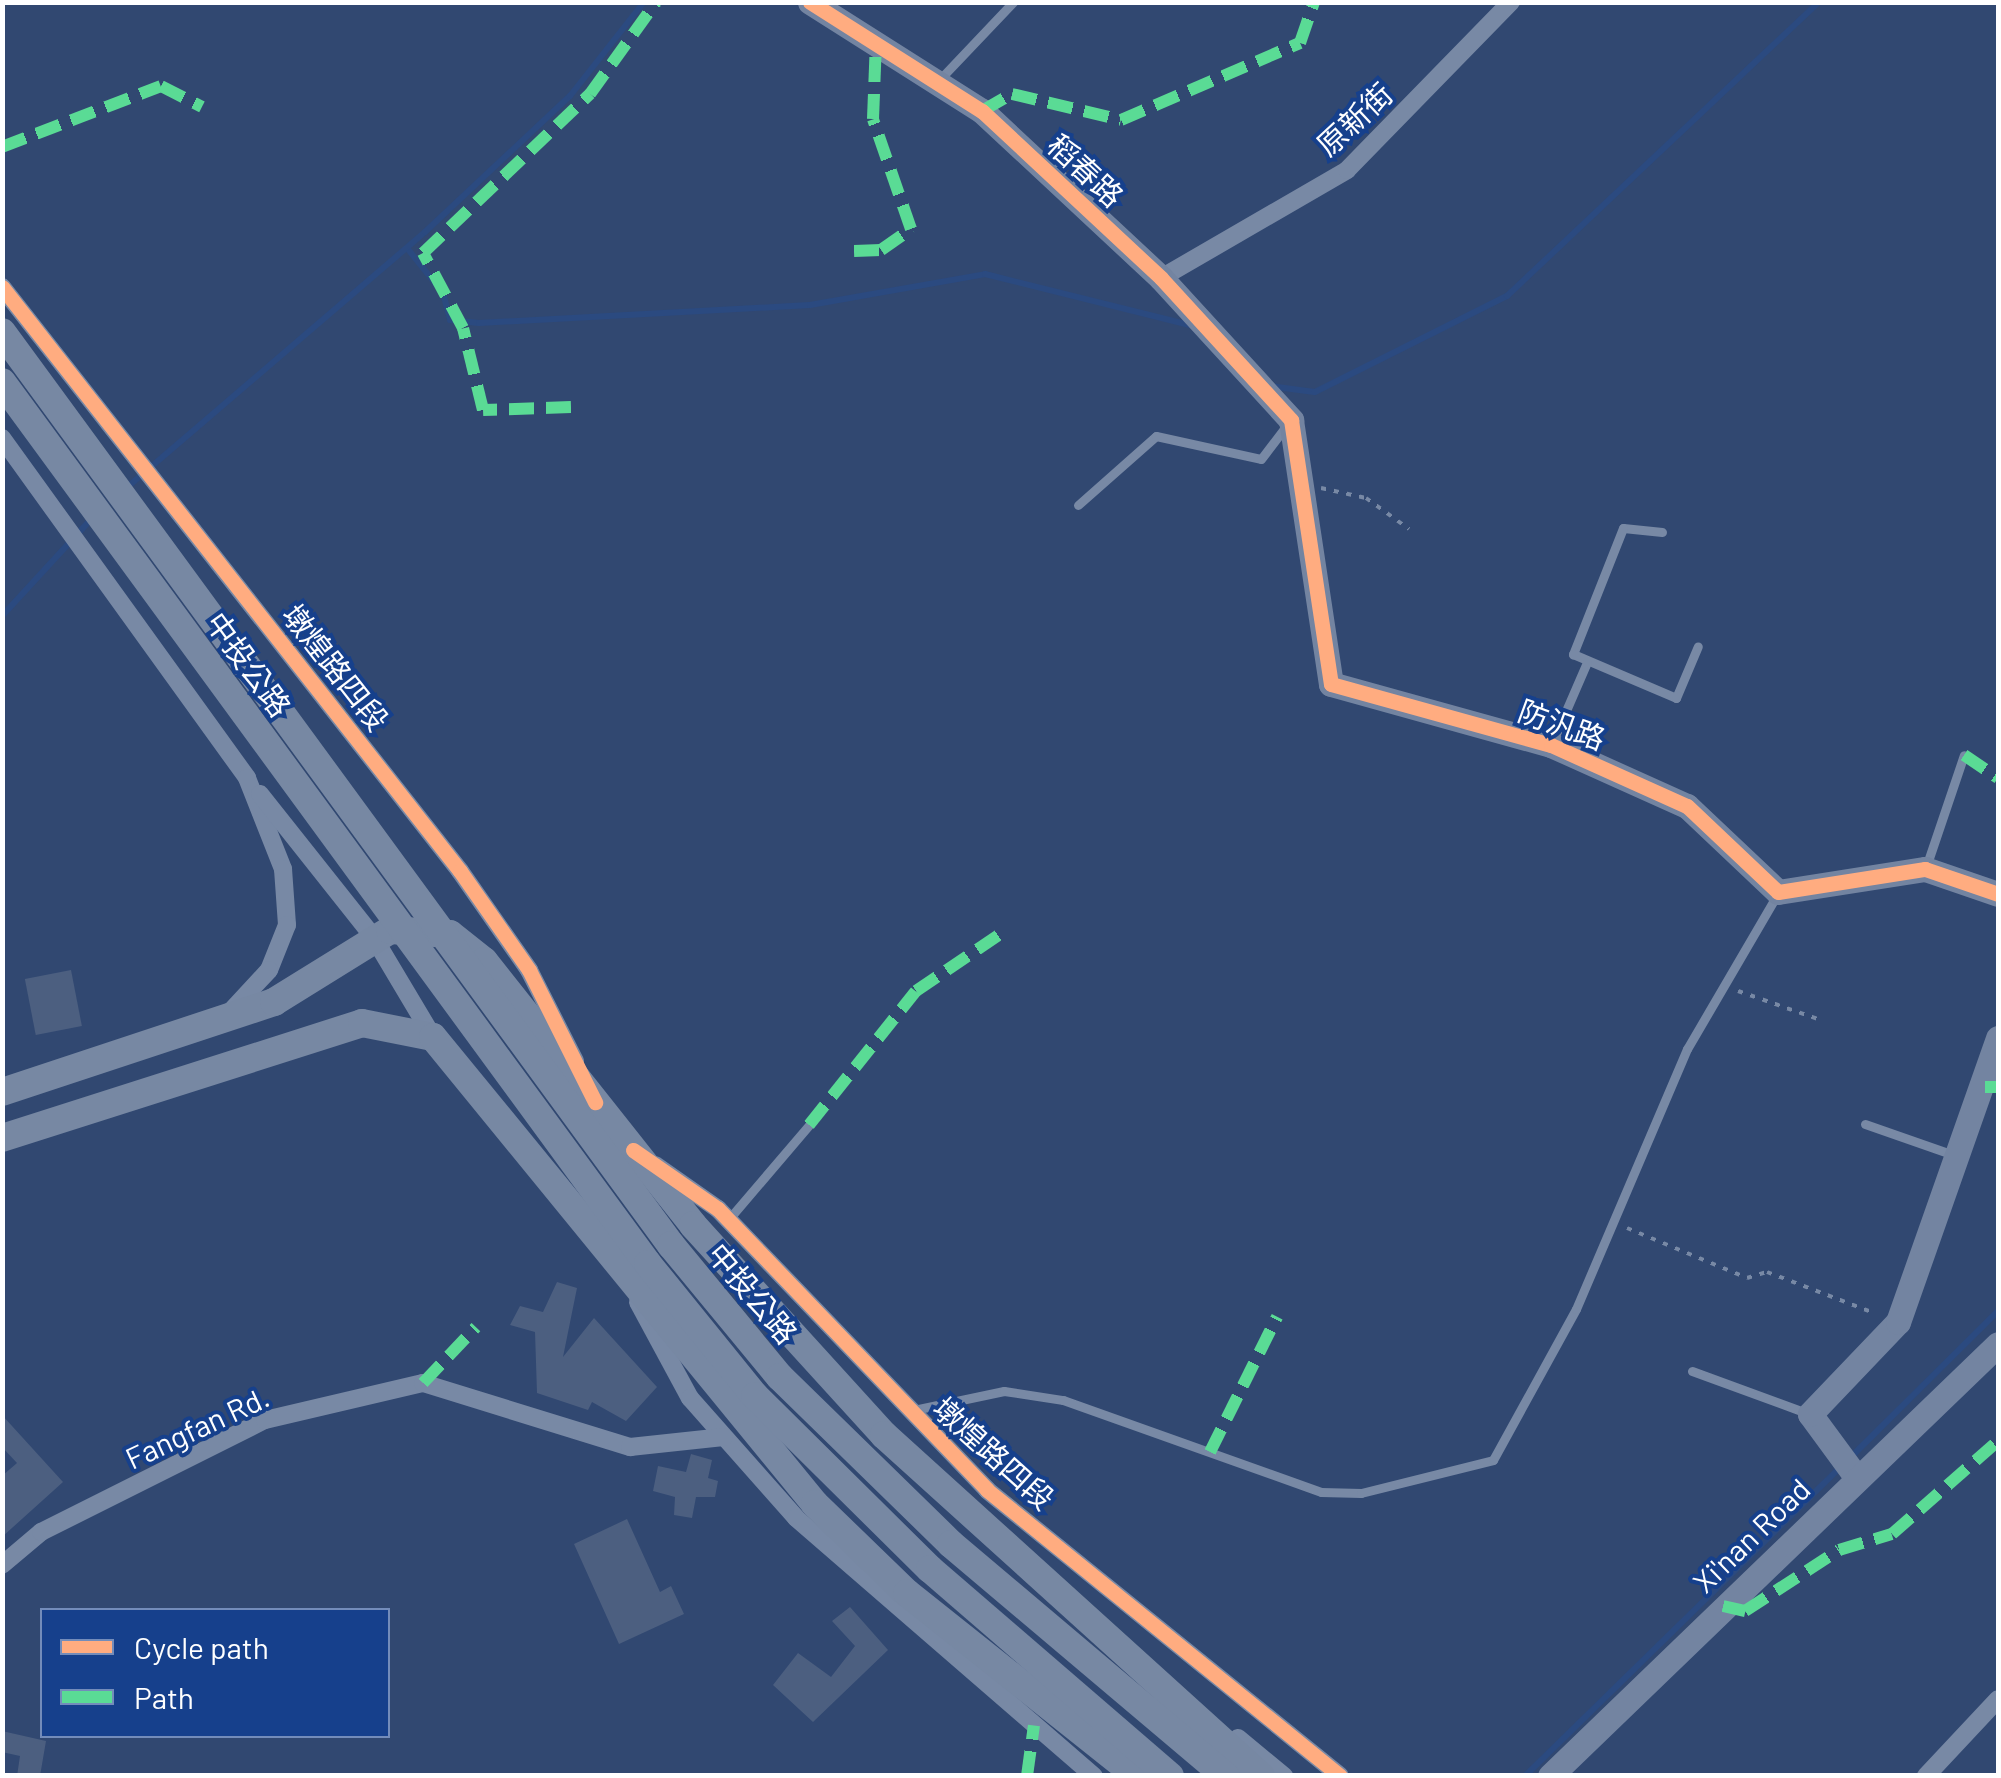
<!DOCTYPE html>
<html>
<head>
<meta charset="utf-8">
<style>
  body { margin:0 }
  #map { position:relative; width:2001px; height:1778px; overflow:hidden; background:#314871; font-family:Barlow,"Noto Sans TC",sans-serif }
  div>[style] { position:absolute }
  .stream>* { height:6px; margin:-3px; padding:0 3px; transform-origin:3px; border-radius:3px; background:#2b4a80 }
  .building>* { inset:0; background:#4c5f80; transform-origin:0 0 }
  .path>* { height:4px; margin-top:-2px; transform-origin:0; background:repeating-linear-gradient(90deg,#7889a5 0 5px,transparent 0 13px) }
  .lane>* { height:9px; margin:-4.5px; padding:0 4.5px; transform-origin:4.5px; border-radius:4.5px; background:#7889a5 }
  .street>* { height:18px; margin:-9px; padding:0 9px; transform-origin:9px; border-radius:9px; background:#7889a5 }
  .secondary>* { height:25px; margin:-12.5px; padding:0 12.5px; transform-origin:12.5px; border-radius:12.5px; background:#7384a1 }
  .primary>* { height:28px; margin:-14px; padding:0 14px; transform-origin:14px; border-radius:14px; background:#7788a3 }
  .primary-bridge>* { height:28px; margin:-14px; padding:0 14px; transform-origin:14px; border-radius:14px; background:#7788a3 }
  .quiet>* { height:12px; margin-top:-6px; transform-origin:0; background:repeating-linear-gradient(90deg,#5adb95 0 25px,transparent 0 37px) }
  .cycleway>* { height:15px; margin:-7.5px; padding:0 7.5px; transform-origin:7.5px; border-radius:7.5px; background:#ffac80 }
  span { translate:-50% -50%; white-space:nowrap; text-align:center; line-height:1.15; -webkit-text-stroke:8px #16408c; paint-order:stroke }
  .street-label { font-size:30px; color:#fff }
  .frame { position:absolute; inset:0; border:5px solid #fff; pointer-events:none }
  .legend { position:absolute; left:40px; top:1608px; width:350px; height:130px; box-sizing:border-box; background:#16408c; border:2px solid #738cba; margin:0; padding:12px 18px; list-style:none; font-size:30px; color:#fff }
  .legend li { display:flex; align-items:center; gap:20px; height:50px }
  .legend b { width:50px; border:2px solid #738cba }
</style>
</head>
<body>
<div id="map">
  <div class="stream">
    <div style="left:407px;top:248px;width:58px;rotate:51.3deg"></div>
    <div style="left:443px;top:293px;width:28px;rotate:75deg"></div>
    <div style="left:450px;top:320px;width:29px;rotate:6deg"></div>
    <div style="left:479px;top:323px;width:331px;rotate:-3.1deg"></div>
    <div style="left:810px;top:305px;width:178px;rotate:-10deg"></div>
    <div style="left:985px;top:274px;width:214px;rotate:14deg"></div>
    <div style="left:1269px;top:386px;width:46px;rotate:7.4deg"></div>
    <div style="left:1315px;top:392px;width:215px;rotate:-26.6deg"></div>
    <div style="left:1507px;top:296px;width:429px;rotate:-43.3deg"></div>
    <div style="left:124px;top:490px;width:396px;rotate:-40.6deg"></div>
    <div style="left:425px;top:232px;width:199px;rotate:-43.2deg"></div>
    <div style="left:570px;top:96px;width:120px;rotate:-51.8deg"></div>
    <div style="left:2px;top:616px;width:133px;rotate:-47.4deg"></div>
    <div style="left:1851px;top:1457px;width:207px;rotate:-44.8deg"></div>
    <div style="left:1525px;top:1776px;width:443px;rotate:-44.4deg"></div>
  </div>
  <div class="building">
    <div style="left:71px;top:970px;width:57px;height:47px;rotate:79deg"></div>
    <div style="clip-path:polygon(557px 1282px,577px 1288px,563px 1357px,594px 1318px,657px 1387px,626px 1421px,592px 1402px,588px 1410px,537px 1393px,535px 1332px,510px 1325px,520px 1306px,543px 1312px)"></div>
    <div style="clip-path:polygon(2px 1415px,63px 1482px,2px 1537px,2px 1476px,17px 1463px,2px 1447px)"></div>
    <div style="clip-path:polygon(691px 1454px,712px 1460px,708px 1478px,718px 1481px,715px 1497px,696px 1497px,692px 1518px,674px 1515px,675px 1497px,653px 1491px,658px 1466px,686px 1472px)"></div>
    <div style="clip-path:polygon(627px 1519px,660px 1592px,671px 1586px,684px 1614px,619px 1644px,574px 1544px)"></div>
    <div style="clip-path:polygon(850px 1607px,888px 1650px,813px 1722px,773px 1685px,798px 1653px,831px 1677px,855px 1646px,832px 1621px)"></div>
    <div style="clip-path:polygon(2px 1731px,46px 1741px,40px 1776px,17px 1776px,20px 1756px,2px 1752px)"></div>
  </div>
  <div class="path">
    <div style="left:1321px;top:488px;width:46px;rotate:12.5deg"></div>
    <div style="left:1366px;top:498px;width:53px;rotate:35.8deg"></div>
    <div style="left:1738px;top:991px;width:85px;rotate:19.3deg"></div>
    <div style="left:1627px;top:1228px;width:130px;rotate:22.6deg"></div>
    <div style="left:1747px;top:1278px;width:21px;rotate:-17deg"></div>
    <div style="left:1767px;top:1272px;width:115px;rotate:21deg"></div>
  </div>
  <div class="lane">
    <div style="left:941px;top:78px;width:105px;rotate:-46.5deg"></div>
    <div style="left:1078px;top:505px;width:104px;rotate:-41.5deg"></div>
    <div style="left:1156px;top:436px;width:107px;rotate:12.4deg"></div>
    <div style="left:1261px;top:459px;width:43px;rotate:-52.6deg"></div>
    <div style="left:1662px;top:532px;width:39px;rotate:-174deg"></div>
    <div style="left:1623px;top:528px;width:136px;rotate:111.6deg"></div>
    <div style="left:1573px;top:654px;width:112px;rotate:23.1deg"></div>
    <div style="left:1676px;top:698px;width:56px;rotate:-67.1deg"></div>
    <div style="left:1552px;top:743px;width:88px;rotate:-66.6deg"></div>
    <div style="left:1926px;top:867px;width:118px;rotate:-71.3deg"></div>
    <div style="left:1865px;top:1124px;width:94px;rotate:19.2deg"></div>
    <div style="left:728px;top:1220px;width:125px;rotate:-49.5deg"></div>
    <div style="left:1692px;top:1371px;width:122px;rotate:20.1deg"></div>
    <div style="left:909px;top:1411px;width:97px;rotate:-11.9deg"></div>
    <div style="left:1004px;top:1391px;width:60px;rotate:8.7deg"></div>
    <div style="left:1063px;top:1400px;width:274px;rotate:19.6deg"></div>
    <div style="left:1321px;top:1492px;width:40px;rotate:1.4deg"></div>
    <div style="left:1361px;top:1493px;width:136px;rotate:-14deg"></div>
    <div style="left:1493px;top:1460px;width:172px;rotate:-61.2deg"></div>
    <div style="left:1576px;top:1309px;width:283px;rotate:-66.9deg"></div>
    <div style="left:1687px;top:1049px;width:178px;rotate:-59.7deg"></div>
  </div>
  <div class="street">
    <div style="left:1161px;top:278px;width:215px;rotate:-30.1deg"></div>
    <div style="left:1347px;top:170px;width:235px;rotate:-45.7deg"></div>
    <div style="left:2px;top:287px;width:742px;rotate:51.89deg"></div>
    <div style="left:460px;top:871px;width:121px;rotate:55.1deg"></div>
    <div style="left:529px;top:970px;width:102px;rotate:63.2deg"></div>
    <div style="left:2px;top:438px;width:419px;rotate:54.2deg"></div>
    <div style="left:247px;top:778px;width:98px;rotate:68.4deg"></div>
    <div style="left:283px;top:869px;width:56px;rotate:85.9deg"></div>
    <div style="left:287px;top:925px;width:48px;rotate:111.8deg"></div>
    <div style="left:269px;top:970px;width:57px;rotate:132.9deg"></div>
    <div style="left:260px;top:794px;width:184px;rotate:51.6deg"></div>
    <div style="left:374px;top:938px;width:115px;rotate:59.2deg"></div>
    <div style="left:655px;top:1165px;width:77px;rotate:34.9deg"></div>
    <div style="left:718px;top:1209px;width:389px;rotate:46.2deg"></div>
    <div style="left:987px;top:1490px;width:454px;rotate:39deg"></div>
    <div style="left:638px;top:1302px;width:109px;rotate:61.6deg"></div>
    <div style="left:690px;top:1398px;width:160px;rotate:48.5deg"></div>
    <div style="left:796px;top:1518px;width:394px;rotate:40.9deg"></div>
    <div style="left:2px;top:1565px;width:51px;rotate:-40.2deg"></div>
    <div style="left:41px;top:1532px;width:250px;rotate:-26.6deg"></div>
    <div style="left:265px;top:1420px;width:162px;rotate:-13.2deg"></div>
    <div style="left:423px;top:1383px;width:217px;rotate:17.2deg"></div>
    <div style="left:630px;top:1447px;width:94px;rotate:-6.1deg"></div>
    <div style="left:1238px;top:1738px;width:60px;rotate:39.6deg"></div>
    <div style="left:1926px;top:1776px;width:105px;rotate:-46.9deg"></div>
  </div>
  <div class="secondary">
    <div style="left:810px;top:2px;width:204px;rotate:32.4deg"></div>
    <div style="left:982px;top:111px;width:245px;rotate:43deg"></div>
    <div style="left:1161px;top:278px;width:193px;rotate:47.5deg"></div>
    <div style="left:1291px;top:420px;width:267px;rotate:81.4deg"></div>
    <div style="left:1331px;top:684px;width:228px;rotate:15.5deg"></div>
    <div style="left:1551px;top:745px;width:149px;rotate:24.2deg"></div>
    <div style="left:1687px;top:806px;width:125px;rotate:43.4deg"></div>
    <div style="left:1778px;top:892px;width:149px;rotate:-8.9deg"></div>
    <div style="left:1925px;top:869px;width:77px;rotate:18.9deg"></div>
    <div style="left:1857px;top:1478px;width:79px;rotate:-126.3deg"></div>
    <div style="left:1810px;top:1414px;width:127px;rotate:-46.3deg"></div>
    <div style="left:1898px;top:1322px;width:301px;rotate:-70.6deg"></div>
    <div style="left:1550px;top:1776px;width:622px;rotate:-43.96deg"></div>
  </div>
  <div class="primary">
    <div style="left:2px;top:1092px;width:287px;rotate:-18.3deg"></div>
    <div style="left:274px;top:1002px;width:137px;rotate:-31.8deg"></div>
    <div style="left:390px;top:930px;width:60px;rotate:3.8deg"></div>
    <div style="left:450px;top:934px;width:43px;rotate:38.5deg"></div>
    <div style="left:484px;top:961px;width:337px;rotate:51.6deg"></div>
    <div style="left:693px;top:1225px;width:284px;rotate:47.7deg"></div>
    <div style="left:884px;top:1435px;width:508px;rotate:42.13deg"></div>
    <div style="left:2px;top:1138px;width:378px;rotate:-17.7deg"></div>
    <div style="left:362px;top:1023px;width:72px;rotate:11.2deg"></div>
    <div style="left:433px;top:1037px;width:603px;rotate:50.72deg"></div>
    <div style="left:815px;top:1504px;width:128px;rotate:44.1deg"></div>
    <div style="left:907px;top:1593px;width:294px;rotate:38.5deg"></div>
  </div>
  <div class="primary-bridge">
    <div style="left:2px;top:332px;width:1132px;rotate:53.77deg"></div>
    <div style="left:671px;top:1245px;width:171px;rotate:50.5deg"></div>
    <div style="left:780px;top:1377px;width:239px;rotate:44.3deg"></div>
    <div style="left:951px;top:1544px;width:360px;rotate:40.2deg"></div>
    <div style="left:2px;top:382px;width:1093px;rotate:53.78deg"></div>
    <div style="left:648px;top:1264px;width:170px;rotate:51deg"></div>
    <div style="left:755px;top:1396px;width:246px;rotate:44.7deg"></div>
    <div style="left:930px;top:1569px;width:317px;rotate:40.8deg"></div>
  </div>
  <div class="quiet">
    <div style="left:982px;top:111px;width:34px;rotate:-30deg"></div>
    <div style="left:1012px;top:94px;width:112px;rotate:13.4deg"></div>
    <div style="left:1121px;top:120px;width:195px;rotate:-23.3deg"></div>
    <div style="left:1300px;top:43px;width:43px;rotate:-71.1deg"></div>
    <div style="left:2px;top:147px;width:170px;rotate:-21deg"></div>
    <div style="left:161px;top:86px;width:46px;rotate:27.1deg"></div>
    <div style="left:854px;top:251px;width:27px;rotate:-2deg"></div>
    <div style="left:881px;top:250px;width:37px;rotate:-35deg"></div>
    <div style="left:911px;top:229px;width:116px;rotate:-109.1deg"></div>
    <div style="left:873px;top:119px;width:78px;rotate:-87.8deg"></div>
    <div style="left:571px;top:407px;width:88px;rotate:178deg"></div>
    <div style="left:483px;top:410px;width:84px;rotate:-103.7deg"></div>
    <div style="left:463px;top:328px;width:85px;rotate:-118.1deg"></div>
    <div style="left:423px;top:253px;width:231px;rotate:-43.6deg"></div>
    <div style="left:590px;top:94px;width:113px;rotate:-54.3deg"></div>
    <div style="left:1964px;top:755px;width:41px;rotate:34.1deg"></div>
    <div style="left:1985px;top:1087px;width:13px"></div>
    <div style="left:809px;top:1125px;width:171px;rotate:-51.4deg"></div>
    <div style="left:916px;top:991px;width:105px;rotate:-34.1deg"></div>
    <div style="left:423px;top:1383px;width:77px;rotate:-46.6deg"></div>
    <div style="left:1210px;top:1452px;width:151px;rotate:-63.6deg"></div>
    <div style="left:1723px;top:1606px;width:23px;rotate:13deg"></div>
    <div style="left:1745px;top:1611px;width:112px;rotate:-33deg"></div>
    <div style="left:1839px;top:1550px;width:55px;rotate:-16.8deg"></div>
    <div style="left:1892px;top:1534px;width:141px;rotate:-41.3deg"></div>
    <div style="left:1027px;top:1776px;width:51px;rotate:-82.2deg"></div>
  </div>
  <div class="cycleway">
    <div style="left:810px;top:2px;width:204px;rotate:32.4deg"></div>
    <div style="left:982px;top:111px;width:245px;rotate:43deg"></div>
    <div style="left:1161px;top:278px;width:193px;rotate:47.5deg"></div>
    <div style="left:1291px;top:420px;width:267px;rotate:81.4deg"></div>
    <div style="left:1331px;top:684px;width:228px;rotate:15.5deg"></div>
    <div style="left:1551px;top:745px;width:149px;rotate:24.2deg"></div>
    <div style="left:1687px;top:806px;width:125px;rotate:43.4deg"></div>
    <div style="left:1778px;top:892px;width:149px;rotate:-8.9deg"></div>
    <div style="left:1925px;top:869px;width:77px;rotate:18.9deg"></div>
    <div style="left:2px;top:287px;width:742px;rotate:51.89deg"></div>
    <div style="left:460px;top:871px;width:121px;rotate:55.1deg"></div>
    <div style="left:529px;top:970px;width:148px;rotate:63.4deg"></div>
    <div style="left:633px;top:1150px;width:103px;rotate:34.8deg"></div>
    <div style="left:718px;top:1209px;width:389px;rotate:46.2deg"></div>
    <div style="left:987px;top:1490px;width:454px;rotate:39deg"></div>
  </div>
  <div class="street-label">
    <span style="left:1354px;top:119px;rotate:-43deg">原新街</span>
    <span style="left:1086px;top:170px;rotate:43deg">稻春路</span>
    <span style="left:249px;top:664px;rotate:54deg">中投公路</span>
    <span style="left:336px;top:667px;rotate:52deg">墩煌路四段</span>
    <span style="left:1562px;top:724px;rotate:20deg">防汎路</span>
    <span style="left:753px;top:1293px;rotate:50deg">中投公路</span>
    <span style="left:197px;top:1427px;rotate:-25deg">Fangfan Rd.</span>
    <span style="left:994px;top:1453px;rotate:42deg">墩煌路四段</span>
    <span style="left:1751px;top:1535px;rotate:-44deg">Xi'nan Road</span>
  </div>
  <div class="frame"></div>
  <ul class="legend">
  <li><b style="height:12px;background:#ffac80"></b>Cycle path</li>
  <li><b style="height:12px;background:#5adb95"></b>Path</li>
  </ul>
</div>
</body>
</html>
